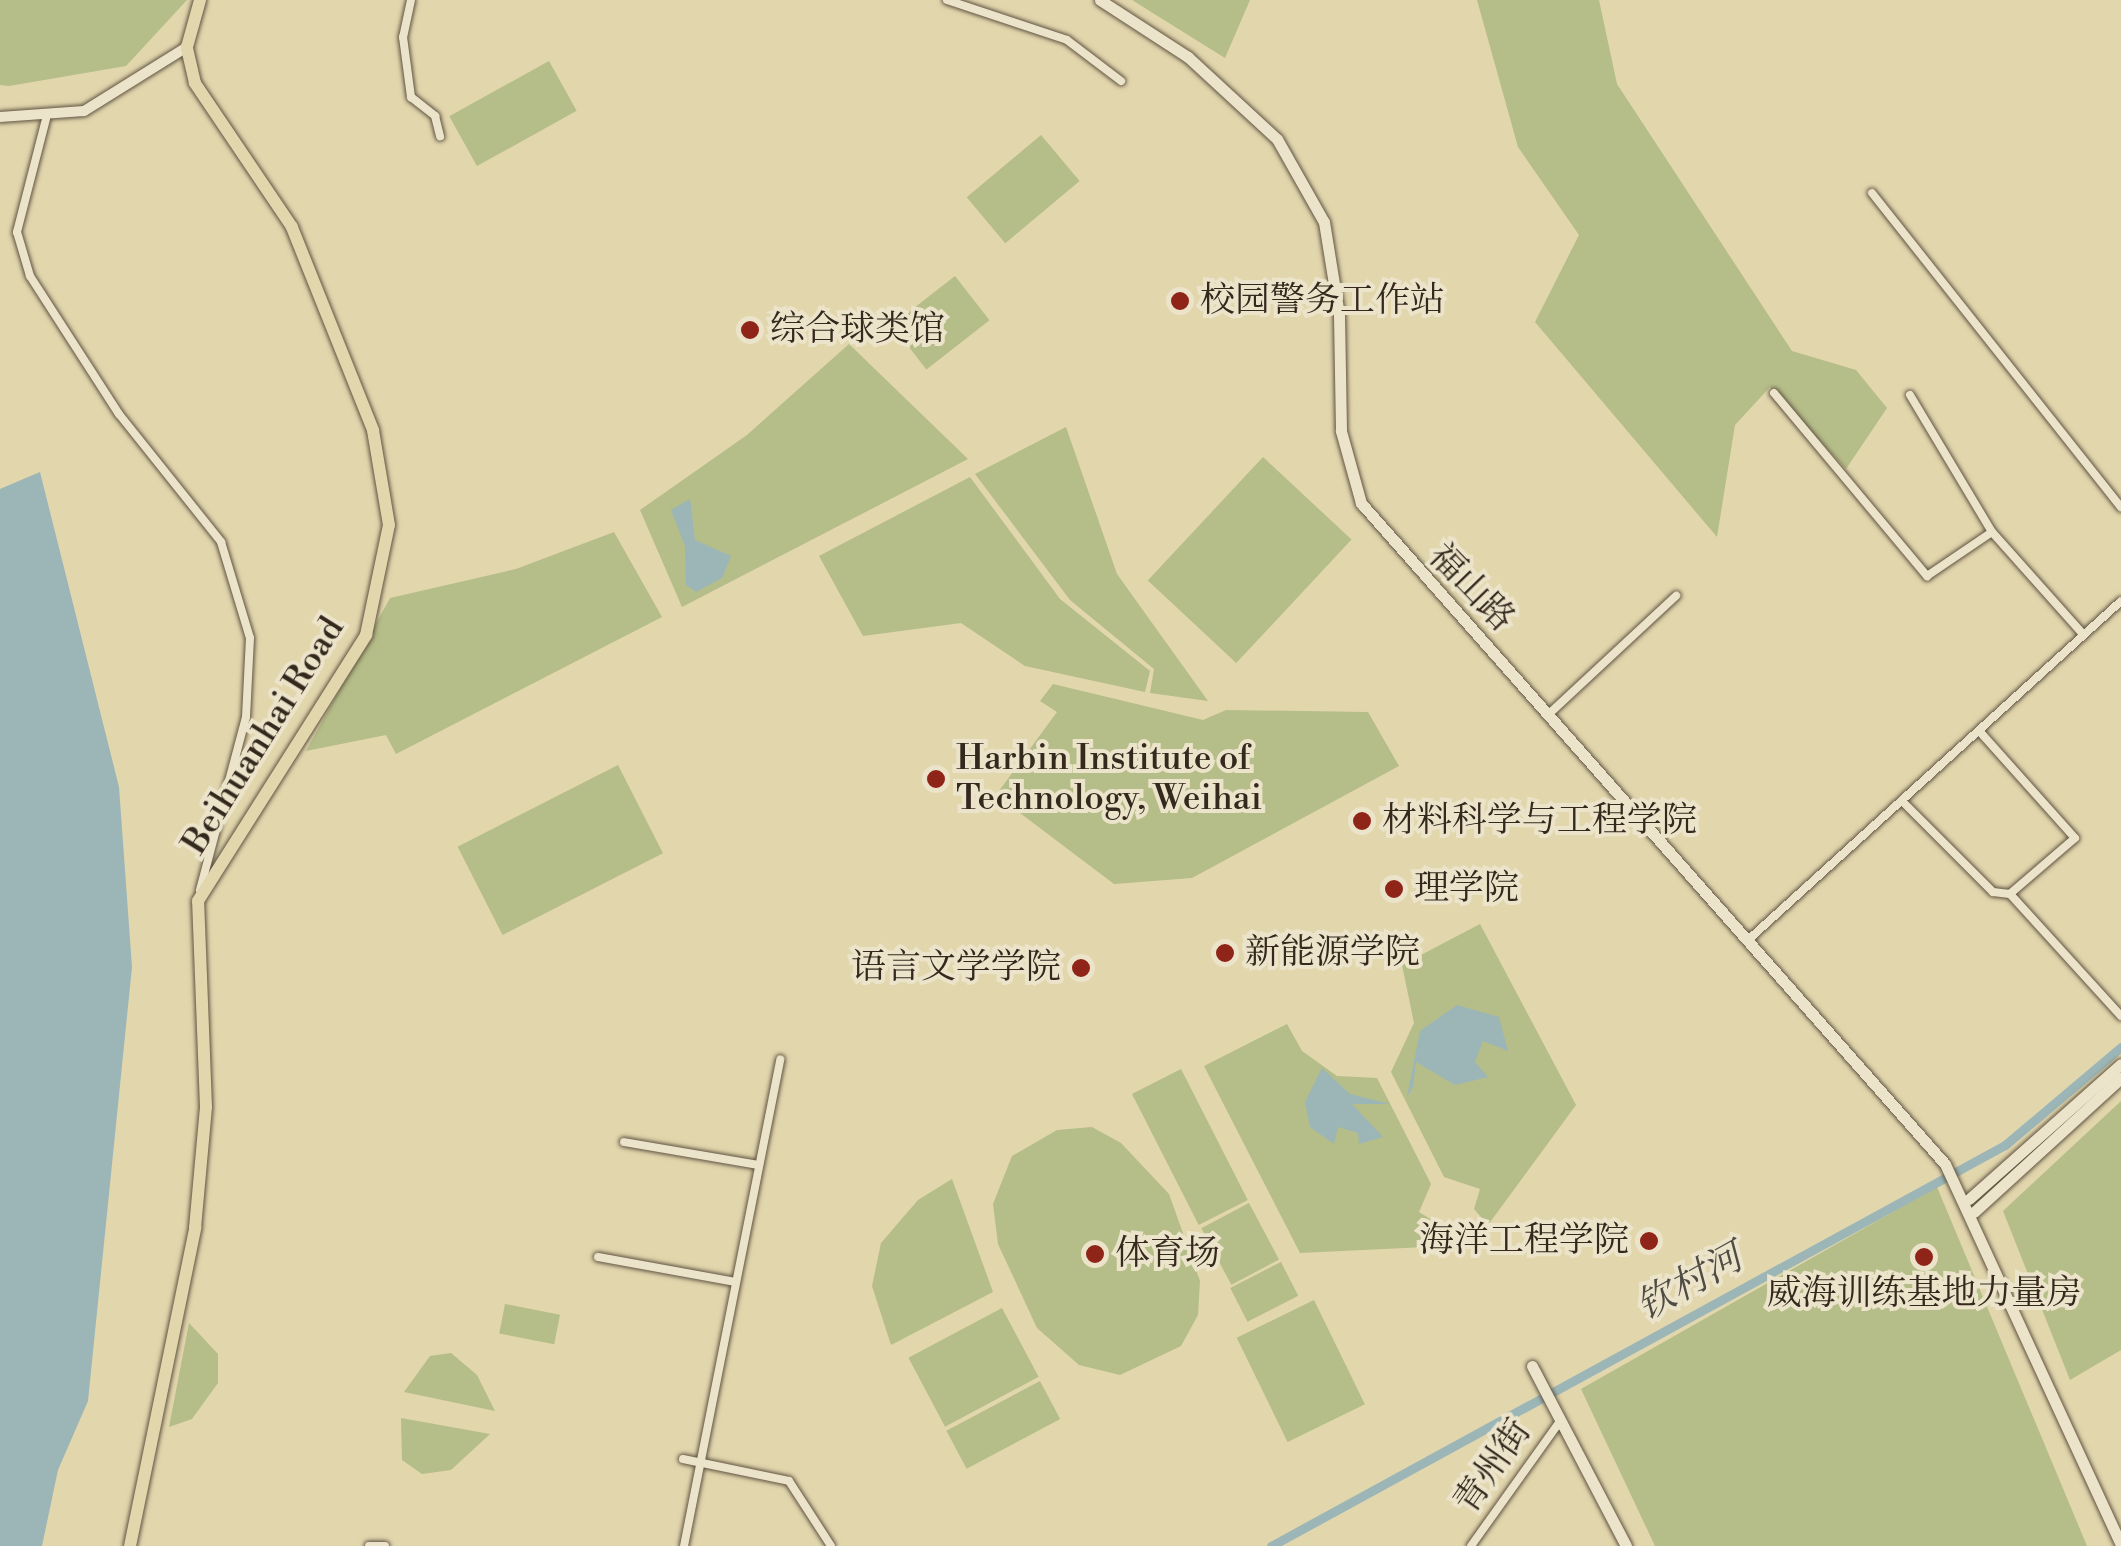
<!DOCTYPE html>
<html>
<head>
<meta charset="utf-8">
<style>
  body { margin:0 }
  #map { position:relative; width:2121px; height:1546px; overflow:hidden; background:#e2d6ad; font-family:"Libre Bodoni","Noto Serif SC",serif }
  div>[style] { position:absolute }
  .green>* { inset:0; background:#b5bd88; transform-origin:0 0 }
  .water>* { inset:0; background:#9cb6b7 }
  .canal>* { height:9px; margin:-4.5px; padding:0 4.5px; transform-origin:4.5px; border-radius:4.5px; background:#9cb6b7 }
  .roads { filter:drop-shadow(0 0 2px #605442) drop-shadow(0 0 2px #605442) }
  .minor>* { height:8px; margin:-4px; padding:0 4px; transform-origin:4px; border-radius:4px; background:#ece4ca }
  .tertiary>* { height:10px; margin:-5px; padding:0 5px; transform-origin:5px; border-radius:5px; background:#ece4ca }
  .secondary>* { height:11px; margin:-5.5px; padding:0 5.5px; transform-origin:5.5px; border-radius:5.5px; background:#ece4ca }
  .primary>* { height:12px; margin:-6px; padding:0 6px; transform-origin:6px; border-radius:6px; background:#e2d6ad }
  .dots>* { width:28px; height:28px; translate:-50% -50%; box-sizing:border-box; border:5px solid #ece4ca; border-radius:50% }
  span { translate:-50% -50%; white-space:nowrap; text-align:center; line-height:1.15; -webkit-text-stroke:8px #ece4ca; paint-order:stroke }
  .poi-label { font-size:35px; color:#35291e }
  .left { translate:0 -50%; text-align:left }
  .right { translate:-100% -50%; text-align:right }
  .street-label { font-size:35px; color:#35291e }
  .water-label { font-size:38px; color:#4f4c44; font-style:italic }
</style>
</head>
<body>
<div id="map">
  <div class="green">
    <div style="clip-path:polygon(0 0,187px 0,126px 66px,9px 86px,0 85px)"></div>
    <div style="clip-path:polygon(1132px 0,1250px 0,1225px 58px)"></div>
    <div style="clip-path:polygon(1477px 0,1599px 0,1617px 84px,1792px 351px,1856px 370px,1887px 408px,1846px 469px,1770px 387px,1735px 425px,1717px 537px,1535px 322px,1579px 235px,1518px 147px)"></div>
    <div style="left:549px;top:61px;width:57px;height:114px;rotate:61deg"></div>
    <div style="left:1041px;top:135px;width:60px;height:97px;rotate:50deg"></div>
    <div style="left:955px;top:276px;width:56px;height:80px;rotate:52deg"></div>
    <div style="clip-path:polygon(849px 344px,968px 459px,682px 607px,640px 510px,747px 435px)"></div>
    <div style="clip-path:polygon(1066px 427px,1117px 574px,1208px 701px,1150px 693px,1154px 669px,1070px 600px,975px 474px)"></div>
    <div style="left:1263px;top:457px;width:121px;height:169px;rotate:43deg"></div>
    <div style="clip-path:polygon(970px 477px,1060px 599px,1150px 671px,1145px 692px,1025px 666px,961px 623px,863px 636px,819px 556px)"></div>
    <div style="clip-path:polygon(614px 532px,662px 617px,396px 754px,386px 735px,306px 751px,390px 598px,516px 569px)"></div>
    <div style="clip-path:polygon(1053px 684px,1203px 720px,1226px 710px,1368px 712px,1399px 766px,1192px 878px,1114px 884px,996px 795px,1057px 712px,1040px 701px)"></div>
    <div style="left:618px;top:765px;width:99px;height:180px;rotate:63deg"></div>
    <div style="clip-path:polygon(1480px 924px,1576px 1105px,1488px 1225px,1474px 1209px,1480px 1189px,1444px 1177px,1391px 1072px,1414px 1023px,1402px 965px)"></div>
    <div style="clip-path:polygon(1287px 1024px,1302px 1051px,1337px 1076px,1377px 1078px,1431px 1184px,1419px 1212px,1442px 1226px,1446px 1246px,1300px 1253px,1204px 1066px)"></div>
    <div style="left:1181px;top:1069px;width:147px;height:55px;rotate:63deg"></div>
    <div style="clip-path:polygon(2121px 1101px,2121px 1350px,2070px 1380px,2003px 1211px)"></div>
    <div style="clip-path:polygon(1092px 1127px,1121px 1143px,1169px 1194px,1200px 1281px,1198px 1315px,1181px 1346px,1120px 1375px,1079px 1365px,1037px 1328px,998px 1244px,993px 1204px,1012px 1156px,1057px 1130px)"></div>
    <div style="clip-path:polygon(952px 1179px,993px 1292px,891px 1345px,872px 1286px,881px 1243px,918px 1200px)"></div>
    <div style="clip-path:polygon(1937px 1187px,2087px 1546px,1655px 1546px,1581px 1389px)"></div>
    <div style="left:1249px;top:1203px;width:64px;height:54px;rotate:62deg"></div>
    <div style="left:1281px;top:1262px;width:38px;height:57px;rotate:63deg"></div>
    <div style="left:1314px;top:1300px;width:116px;height:86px;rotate:64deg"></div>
    <div style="left:505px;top:1304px;width:56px;height:30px;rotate:11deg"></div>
    <div style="left:1002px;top:1308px;width:78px;height:106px;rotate:62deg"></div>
    <div style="clip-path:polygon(189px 1323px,218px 1354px,218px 1383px,192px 1419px,169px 1427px)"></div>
    <div style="clip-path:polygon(451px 1353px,477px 1375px,495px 1411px,404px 1392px,430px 1356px)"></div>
    <div style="left:1040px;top:1381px;width:43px;height:106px;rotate:62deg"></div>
    <div style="clip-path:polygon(401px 1418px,490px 1434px,451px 1470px,422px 1474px,402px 1460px)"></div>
  </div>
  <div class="water">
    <div style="clip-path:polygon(40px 472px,119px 787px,132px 967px,88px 1401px,58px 1470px,42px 1546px,0 1546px,0 489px)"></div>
    <div style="clip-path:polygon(690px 499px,695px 540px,731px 556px,722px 578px,696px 592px,686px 585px,685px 546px,671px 510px)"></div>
    <div style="clip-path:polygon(1457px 1005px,1499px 1017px,1508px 1051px,1483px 1041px,1475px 1062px,1488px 1077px,1455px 1085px,1416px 1062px,1413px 1087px,1407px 1097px,1420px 1031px)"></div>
    <div style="clip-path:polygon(1322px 1068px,1350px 1094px,1390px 1104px,1352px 1104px,1383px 1137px,1359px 1144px,1358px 1133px,1338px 1127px,1334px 1144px,1310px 1127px,1305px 1102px)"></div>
  </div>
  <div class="canal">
    <div style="left:1271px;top:1546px;width:836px;rotate:-28.65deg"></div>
    <div style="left:2005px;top:1145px;width:152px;rotate:-40.2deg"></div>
  </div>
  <div class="roads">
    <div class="minor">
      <div style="left:411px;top:0;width:38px;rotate:102deg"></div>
      <div style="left:403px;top:37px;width:61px;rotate:82.4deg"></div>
      <div style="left:411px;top:97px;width:31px;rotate:38deg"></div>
      <div style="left:435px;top:116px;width:21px;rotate:76deg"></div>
      <div style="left:947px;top:0;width:126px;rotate:18.4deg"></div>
      <div style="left:1067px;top:40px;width:68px;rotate:37.2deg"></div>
      <div style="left:46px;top:119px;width:117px;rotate:104.4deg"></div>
      <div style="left:17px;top:232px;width:46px;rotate:73.5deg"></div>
      <div style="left:30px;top:276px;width:164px;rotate:57.2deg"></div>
      <div style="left:119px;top:414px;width:164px;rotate:51.4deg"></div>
      <div style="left:221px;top:542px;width:100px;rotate:73.2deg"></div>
      <div style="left:250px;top:638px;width:79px;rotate:92.9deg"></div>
      <div style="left:246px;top:717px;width:179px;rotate:104.9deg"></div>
      <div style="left:1872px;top:193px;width:401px;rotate:51.6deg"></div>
      <div style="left:1774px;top:393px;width:239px;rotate:50.1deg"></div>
      <div style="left:1927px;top:576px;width:78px;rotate:-34.1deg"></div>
      <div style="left:1910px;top:395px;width:160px;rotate:59.1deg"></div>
      <div style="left:1992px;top:532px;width:137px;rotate:48.3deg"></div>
      <div style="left:1551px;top:712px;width:171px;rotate:-42.9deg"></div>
      <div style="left:1981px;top:733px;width:141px;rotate:48.2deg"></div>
      <div style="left:2075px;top:838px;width:86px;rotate:139.3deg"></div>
      <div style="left:1904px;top:803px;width:126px;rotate:45deg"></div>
      <div style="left:1993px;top:892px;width:17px;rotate:7deg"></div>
      <div style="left:2010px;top:894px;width:165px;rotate:47.7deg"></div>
      <div style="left:1747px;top:941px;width:505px;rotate:-42.27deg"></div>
      <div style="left:624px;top:1142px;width:137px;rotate:9.7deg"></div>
      <div style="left:598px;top:1257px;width:140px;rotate:10.3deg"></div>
      <div style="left:683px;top:1459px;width:108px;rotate:11.7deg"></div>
      <div style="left:789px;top:1481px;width:77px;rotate:57.1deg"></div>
      <div style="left:369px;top:1546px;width:16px"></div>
      <div style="left:684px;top:1546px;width:496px;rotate:-78.8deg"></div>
      <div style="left:1471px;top:1546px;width:155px;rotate:-54.5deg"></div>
    </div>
    <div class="tertiary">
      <div style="left:0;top:117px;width:84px;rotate:-4.1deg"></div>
      <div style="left:84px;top:111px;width:121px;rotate:-31.9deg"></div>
    </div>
    <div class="secondary">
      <div style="left:1100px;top:0;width:105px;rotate:32.9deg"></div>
      <div style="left:1188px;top:57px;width:121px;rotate:42.7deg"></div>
      <div style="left:1277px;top:139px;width:95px;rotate:60.5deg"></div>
      <div style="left:1324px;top:222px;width:94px;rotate:80.8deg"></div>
      <div style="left:1339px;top:315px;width:116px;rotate:89deg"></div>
      <div style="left:1341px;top:431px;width:75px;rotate:74.5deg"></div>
      <div style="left:1361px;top:503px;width:882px;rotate:48.54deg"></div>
      <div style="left:1945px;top:1164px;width:420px;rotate:65.2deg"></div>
      <div style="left:1969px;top:1199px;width:203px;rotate:-41.6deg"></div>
      <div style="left:1974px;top:1212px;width:199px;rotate:-42.4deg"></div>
      <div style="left:1532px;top:1366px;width:203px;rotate:62.4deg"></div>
    </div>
    <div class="primary">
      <div style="left:130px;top:1546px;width:325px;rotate:-78.4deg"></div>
      <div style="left:195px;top:1228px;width:121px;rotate:-84.8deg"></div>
      <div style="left:206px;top:1107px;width:206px;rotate:-92.2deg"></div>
      <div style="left:198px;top:901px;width:315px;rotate:-57.7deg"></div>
      <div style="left:366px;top:635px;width:112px;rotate:-78.2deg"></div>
      <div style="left:389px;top:525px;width:96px;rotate:-99.6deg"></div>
      <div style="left:373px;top:430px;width:219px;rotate:-111.8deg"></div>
      <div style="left:292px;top:227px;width:174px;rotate:-124deg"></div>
      <div style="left:195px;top:83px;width:37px;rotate:-103deg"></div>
      <div style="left:187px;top:47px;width:49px;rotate:-74.5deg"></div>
    </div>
  </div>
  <div class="dots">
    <div style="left:1180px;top:301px;background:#8f2418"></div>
    <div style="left:750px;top:330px;background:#8f2418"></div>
    <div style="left:936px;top:779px;background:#8f2418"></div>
    <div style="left:1362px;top:821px;background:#8f2418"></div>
    <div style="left:1394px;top:889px;background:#8f2418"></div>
    <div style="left:1225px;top:953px;background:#8f2418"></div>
    <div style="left:1081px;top:968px;background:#8f2418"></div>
    <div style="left:1649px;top:1241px;background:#8f2418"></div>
    <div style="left:1095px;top:1254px;background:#8f2418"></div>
    <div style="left:1924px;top:1257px;background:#8f2418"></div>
  </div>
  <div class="poi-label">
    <span class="left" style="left:1200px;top:301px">校园警务工作站</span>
    <span class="left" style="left:770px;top:330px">综合球类馆</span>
    <span class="left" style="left:956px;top:779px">Harbin Institute of<br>Technology, Weihai</span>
    <span class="left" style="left:1382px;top:821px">材料科学与工程学院</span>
    <span class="left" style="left:1414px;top:889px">理学院</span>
    <span class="left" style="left:1245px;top:953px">新能源学院</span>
    <span class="right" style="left:1061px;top:968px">语言文学学院</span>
    <span class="right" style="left:1629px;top:1241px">海洋工程学院</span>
    <span class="left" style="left:1115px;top:1254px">体育场</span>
    <span style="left:1924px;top:1294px">威海训练基地力量房</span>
  </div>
  <div class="street-label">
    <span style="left:1471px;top:588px;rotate:46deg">福山路</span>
    <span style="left:264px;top:736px;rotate:-58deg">Beihuanhai Road</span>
    <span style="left:1493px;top:1467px;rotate:-55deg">青州街</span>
  </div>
  <div class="water-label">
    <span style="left:1690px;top:1283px;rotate:-29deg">钦村河</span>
  </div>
</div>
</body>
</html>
